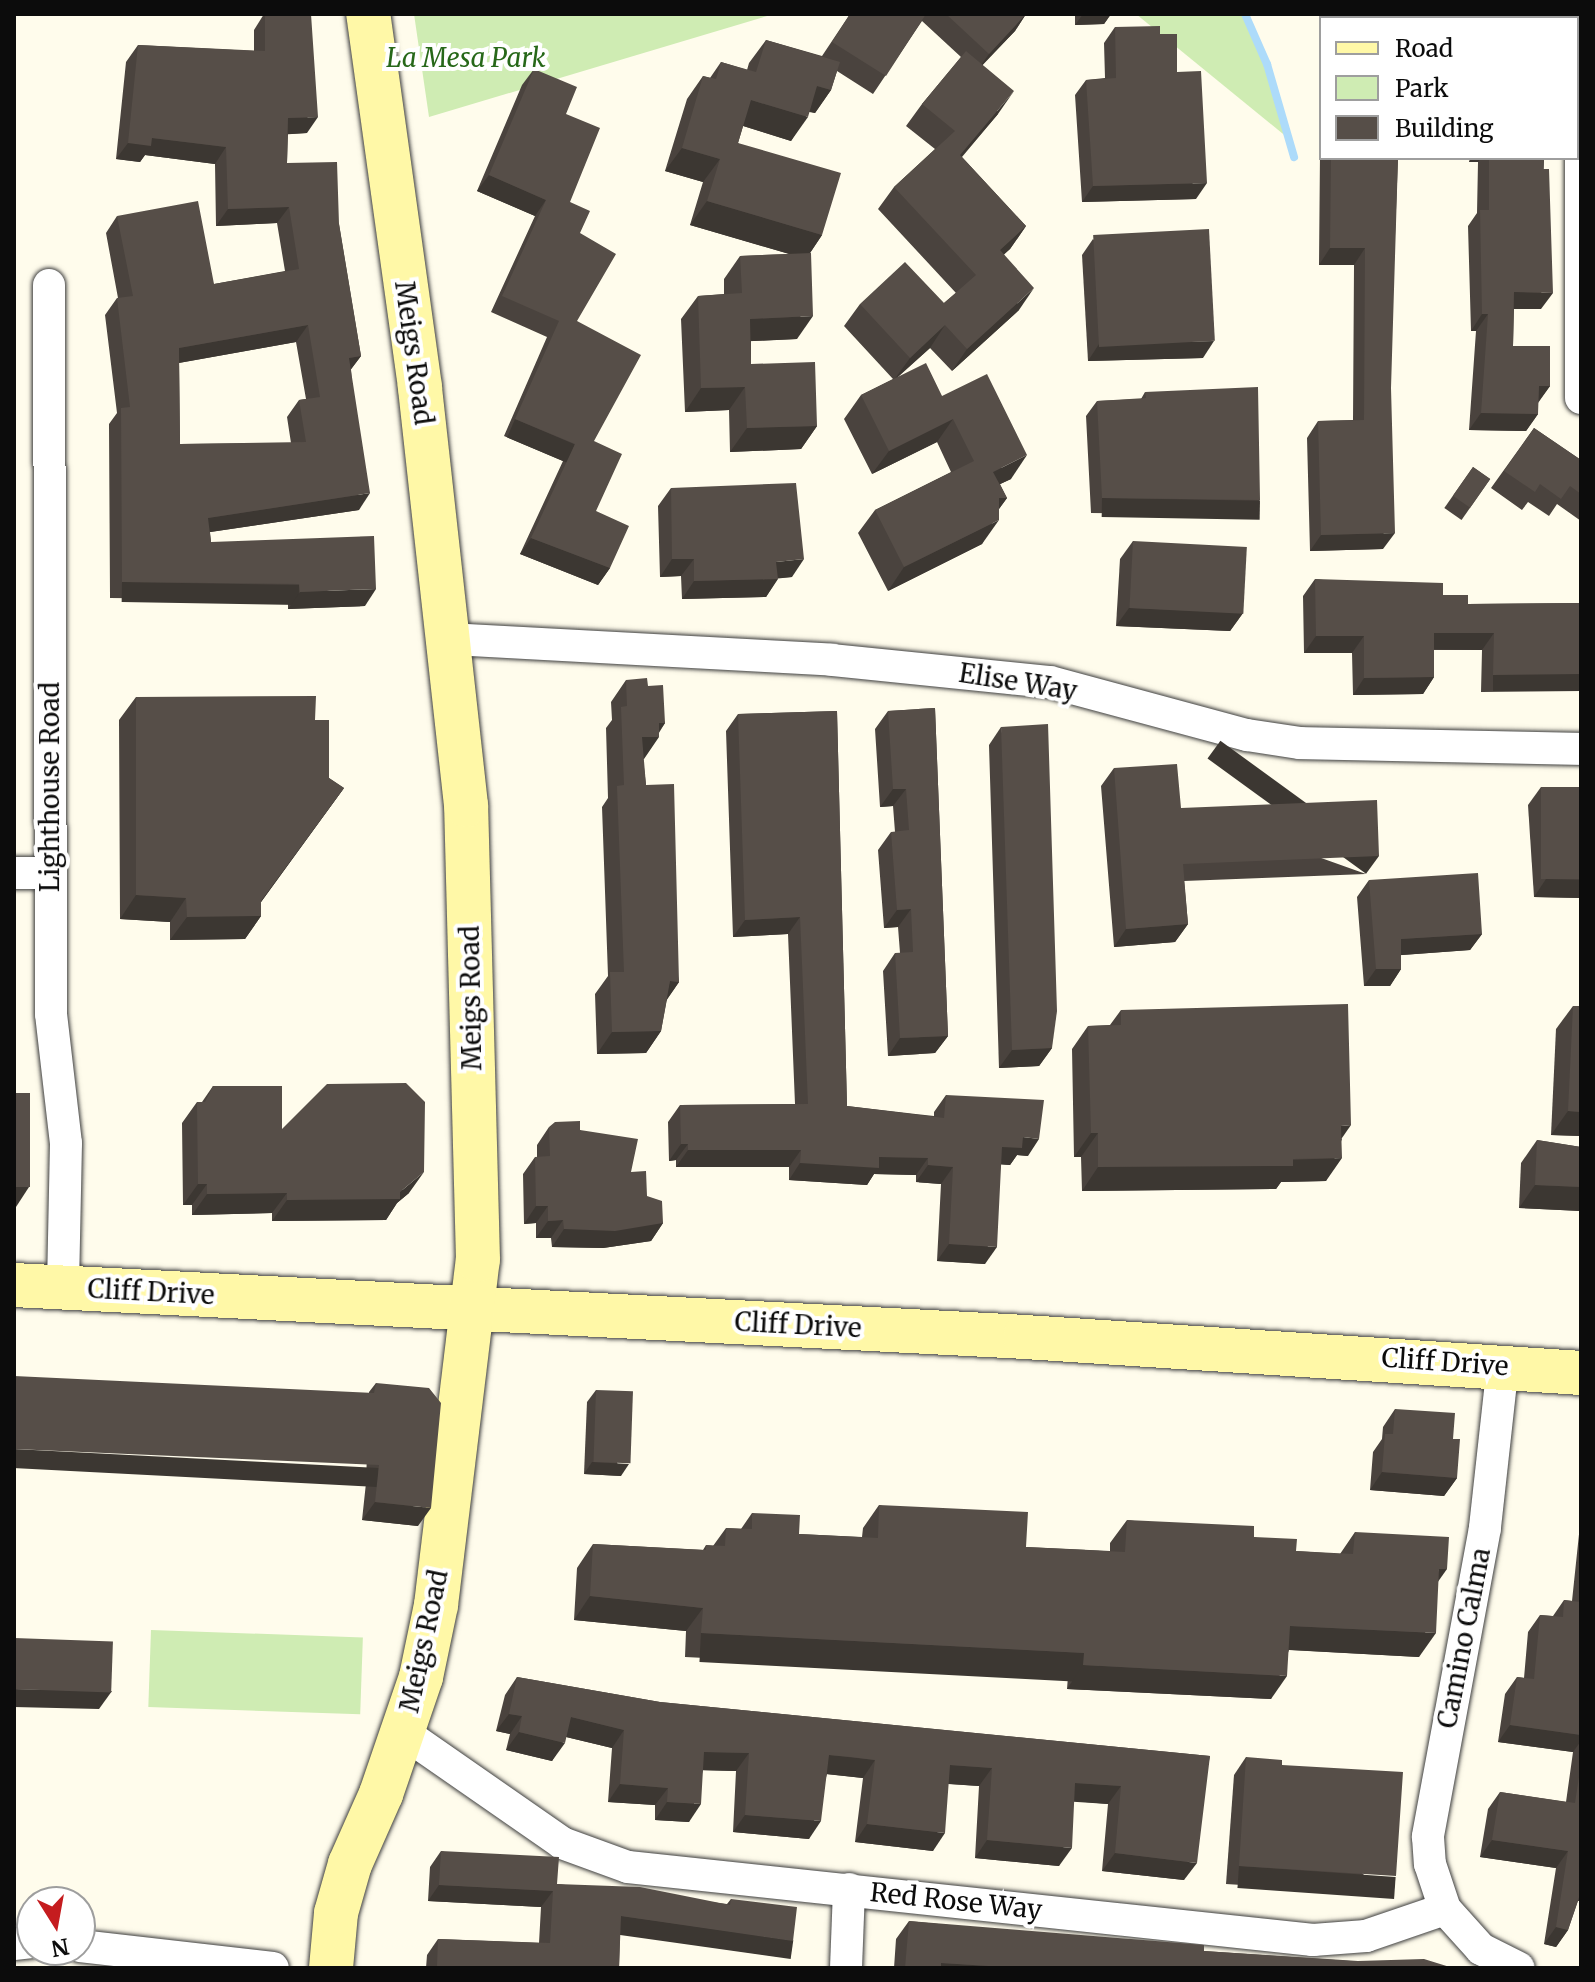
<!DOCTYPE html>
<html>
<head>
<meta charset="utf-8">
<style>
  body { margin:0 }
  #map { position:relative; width:1595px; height:1982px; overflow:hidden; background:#fffcec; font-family:Merriweather,serif }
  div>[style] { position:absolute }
  .green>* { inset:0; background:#cfecb3; transform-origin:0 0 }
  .stream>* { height:8px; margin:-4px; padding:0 4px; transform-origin:4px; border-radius:4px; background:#addbfa }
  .roads { filter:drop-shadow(0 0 2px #3f3f3f) drop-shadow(0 0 2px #3f3f3f) }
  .minor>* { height:32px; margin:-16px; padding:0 16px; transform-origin:16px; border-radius:16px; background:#fff }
  .secondary>* { height:44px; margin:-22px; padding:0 22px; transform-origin:22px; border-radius:22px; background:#fff8a7 }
  .wall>* { inset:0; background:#4a433e; transform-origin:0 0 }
  .shaded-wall>* { inset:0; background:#3c3732; transform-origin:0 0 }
  .building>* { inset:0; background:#564e48; transform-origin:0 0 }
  span { translate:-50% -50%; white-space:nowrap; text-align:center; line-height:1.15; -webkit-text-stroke:8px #fff; paint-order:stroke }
  .park-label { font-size:26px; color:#276819; font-style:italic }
  .street-label { font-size:26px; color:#0c0c0c }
  .frame { position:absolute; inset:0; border:16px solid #0c0c0c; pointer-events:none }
  .legend { position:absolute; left:1319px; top:16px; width:260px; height:144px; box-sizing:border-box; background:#fff; border:2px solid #9e9e9e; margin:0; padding:10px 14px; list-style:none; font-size:24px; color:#0c0c0c }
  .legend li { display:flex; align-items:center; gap:16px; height:40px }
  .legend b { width:40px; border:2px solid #9e9e9e }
  .north { position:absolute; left:16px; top:1886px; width:80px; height:80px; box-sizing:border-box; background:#fff; border:2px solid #9e9e9e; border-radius:50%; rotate:169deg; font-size:22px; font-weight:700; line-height:32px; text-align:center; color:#0c0c0c }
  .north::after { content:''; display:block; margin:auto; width:28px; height:36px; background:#c51c1f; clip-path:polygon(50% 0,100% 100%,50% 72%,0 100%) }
</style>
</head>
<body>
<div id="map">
  <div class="green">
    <div style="clip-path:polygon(414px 14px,774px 14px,429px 117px)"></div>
    <div style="clip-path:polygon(1136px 14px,1245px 14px,1267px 64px,1288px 138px)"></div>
    <div style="left:151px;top:1630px;width:212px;height:77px;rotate:2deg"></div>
  </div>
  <div class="stream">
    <div style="left:1245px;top:14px;width:55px;rotate:66.3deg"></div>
    <div style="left:1267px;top:64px;width:97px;rotate:73.8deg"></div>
  </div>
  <div class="roads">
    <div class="minor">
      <div style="left:1581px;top:134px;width:264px;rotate:90deg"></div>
      <div style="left:49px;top:285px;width:729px;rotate:89.84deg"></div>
      <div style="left:51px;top:1014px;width:130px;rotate:83.4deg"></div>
      <div style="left:66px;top:1143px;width:145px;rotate:91.2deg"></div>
      <div style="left:450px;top:639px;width:383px;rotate:3.1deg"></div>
      <div style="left:832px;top:660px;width:219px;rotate:5.8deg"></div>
      <div style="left:1050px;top:682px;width:204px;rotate:15.1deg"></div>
      <div style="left:1247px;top:735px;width:54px;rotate:8.6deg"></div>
      <div style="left:1300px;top:743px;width:281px;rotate:1.2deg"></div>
      <div style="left:14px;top:873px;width:36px"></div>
      <div style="left:1503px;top:1364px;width:165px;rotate:96.3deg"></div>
      <div style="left:1485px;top:1528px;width:314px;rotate:100.5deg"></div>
      <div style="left:1428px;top:1837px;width:27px;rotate:86deg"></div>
      <div style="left:1430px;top:1864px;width:47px;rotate:71.6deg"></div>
      <div style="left:1445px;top:1909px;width:54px;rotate:48deg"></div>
      <div style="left:1481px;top:1949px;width:42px;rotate:26.6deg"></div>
      <div style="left:404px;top:1733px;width:193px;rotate:34.8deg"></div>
      <div style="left:562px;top:1843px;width:70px;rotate:20deg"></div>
      <div style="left:628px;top:1867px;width:689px;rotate:6.08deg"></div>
      <div style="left:1313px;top:1940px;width:53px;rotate:-4.3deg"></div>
      <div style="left:1366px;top:1936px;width:83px;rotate:-18.9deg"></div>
      <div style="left:14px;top:1944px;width:18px;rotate:-6deg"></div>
      <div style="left:80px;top:1946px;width:194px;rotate:6.5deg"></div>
      <div style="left:846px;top:1968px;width:79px;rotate:-87.8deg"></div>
    </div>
    <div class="secondary">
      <div style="left:14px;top:1285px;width:1012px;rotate:2.94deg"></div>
      <div style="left:1025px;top:1337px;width:557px;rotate:3.7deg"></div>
      <div style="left:331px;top:1968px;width:55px;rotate:-84.8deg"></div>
      <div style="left:336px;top:1913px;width:51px;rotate:-74.1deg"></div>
      <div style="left:350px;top:1864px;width:77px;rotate:-66.1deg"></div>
      <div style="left:381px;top:1794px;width:124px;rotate:-71.1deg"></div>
      <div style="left:421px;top:1677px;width:74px;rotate:-78.2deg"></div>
      <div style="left:436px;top:1605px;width:348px;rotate:-83.1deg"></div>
      <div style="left:478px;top:1260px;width:455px;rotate:-91.5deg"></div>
      <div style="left:466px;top:805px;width:421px;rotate:-96.3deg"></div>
      <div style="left:420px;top:387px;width:377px;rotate:-97.9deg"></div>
    </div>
  </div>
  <div class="wall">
    <div style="clip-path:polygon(evenodd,264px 14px,311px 14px,307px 133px,288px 134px,287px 163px,339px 224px,361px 356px,351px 369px,359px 510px,210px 532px,211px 542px,365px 606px,288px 609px,288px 600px,110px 598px,109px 424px,117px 413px,105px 315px,117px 298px,118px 298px,106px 233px,117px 216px,214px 284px,285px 271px,277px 223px,216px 226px,215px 164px,145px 155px,140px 162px,116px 159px,126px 62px,138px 45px,254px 51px,254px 30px,264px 14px,296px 342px,306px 399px,299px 400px,287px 417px,291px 443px,180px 444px,179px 363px,296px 342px)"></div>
    <div style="clip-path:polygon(850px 14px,1026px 14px,1015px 31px,982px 65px,998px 114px,962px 157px,1026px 226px,1010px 249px,1004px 254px,1019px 310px,952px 371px,930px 348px,898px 377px,942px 396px,1011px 479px,1000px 484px,1007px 498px,999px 509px,982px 544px,888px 591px,858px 533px,875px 510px,951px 472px,937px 442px,872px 474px,844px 419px,861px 395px,893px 379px,844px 326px,860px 304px,944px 303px,956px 293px,878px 209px,894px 187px,935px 149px,906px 126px,922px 104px,961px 57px,922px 21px,873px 94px,837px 71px,831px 90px,815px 113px,809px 112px,791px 141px,743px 126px,738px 143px,822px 235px,810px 253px,797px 339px,751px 341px,751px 364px,817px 426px,801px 449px,730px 452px,729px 410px,685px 412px,681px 319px,698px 296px,724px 294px,724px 279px,740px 256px,790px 254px,690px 225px,703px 182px,665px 171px,687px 99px,703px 76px,710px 78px,721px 62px,747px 70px,749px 63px,766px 40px,822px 56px)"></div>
    <div style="clip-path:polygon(1075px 14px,1111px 14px,1104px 24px,1075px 25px)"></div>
    <div style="clip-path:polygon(1115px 27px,1160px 34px,1196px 199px,1082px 202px,1075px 95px,1086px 80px,1105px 78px,1104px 43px)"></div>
    <div style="clip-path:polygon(534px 69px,566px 114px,570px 202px,580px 233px,577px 321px,594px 441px,596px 511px,610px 568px,598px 585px,520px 554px,563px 461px,504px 436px,547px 337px,491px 312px,535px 216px,477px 191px,522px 85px)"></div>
    <div style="clip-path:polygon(1321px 150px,1321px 158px,1398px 158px,1383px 549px,1310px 551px,1307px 438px,1318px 421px,1353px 420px,1354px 265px,1319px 265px,1320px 152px)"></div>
    <div style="clip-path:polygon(1470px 158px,1544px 158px,1541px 309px,1514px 309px,1513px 346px,1550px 386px,1538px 402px,1538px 414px,1526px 431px,1469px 430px,1476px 331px,1471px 331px,1468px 226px,1477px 213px,1478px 162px,1469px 162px)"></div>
    <div style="clip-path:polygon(1093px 239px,1203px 358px,1088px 361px,1082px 255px)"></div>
    <div style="clip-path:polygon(1145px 392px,1260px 500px,1249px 515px,1091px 513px,1086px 416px,1097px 401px,1141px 399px)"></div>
    <div style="clip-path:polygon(1534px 428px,1581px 460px,1581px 521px,1557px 504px,1549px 516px,1528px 502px,1522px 510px,1491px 488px)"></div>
    <div style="left:1473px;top:467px;width:21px;height:50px;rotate:35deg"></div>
    <div style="clip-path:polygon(671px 488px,792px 577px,778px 578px,766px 597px,682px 599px,681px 576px,660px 577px,658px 506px)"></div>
    <div style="clip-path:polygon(1133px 541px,1243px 613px,1230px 631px,1116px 626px,1120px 559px)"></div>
    <div style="clip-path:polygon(1315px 579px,1443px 595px,1468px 604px,1581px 603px,1581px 691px,1481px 692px,1482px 650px,1434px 650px,1434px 677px,1423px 694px,1353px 695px,1352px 653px,1304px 653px,1303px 596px)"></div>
    <div style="clip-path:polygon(626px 680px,648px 686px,665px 723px,643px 759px,646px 785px,679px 982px,667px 999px,661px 1031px,646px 1053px,597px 1054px,595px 994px,608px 976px,602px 807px,608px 798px,606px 728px,612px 720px,611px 702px)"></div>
    <div style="clip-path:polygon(136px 697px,315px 720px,329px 778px,344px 788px,261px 902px,261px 916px,245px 939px,170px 940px,170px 922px,120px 919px,119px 720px)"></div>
    <div style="clip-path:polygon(935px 708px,948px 1036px,935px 1053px,888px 1056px,883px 971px,895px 953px,900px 953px,898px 927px,884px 928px,878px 850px,891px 832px,895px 832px,893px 806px,880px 807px,875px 729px,888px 711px)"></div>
    <div style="clip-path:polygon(837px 711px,847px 1106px,934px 1116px,934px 1112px,946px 1095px,1028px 1156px,1017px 1155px,1010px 1165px,1001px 1164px,985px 1264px,937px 1261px,941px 1184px,916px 1182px,916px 1175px,874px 1174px,867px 1185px,789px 1180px,789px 1167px,676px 1167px,676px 1160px,669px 1161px,668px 1122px,680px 1105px,795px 1104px,788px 934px,733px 937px,726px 731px,738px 714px)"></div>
    <div style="clip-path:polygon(1001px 727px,1052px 1048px,1039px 1066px,999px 1068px,989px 745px)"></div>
    <div style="clip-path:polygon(1114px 768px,1181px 808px,1366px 874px,1184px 881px,1188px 924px,1175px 942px,1114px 947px,1101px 786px)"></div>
    <div style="clip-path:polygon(1541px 787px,1581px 787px,1581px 898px,1534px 897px,1528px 805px)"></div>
    <div style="clip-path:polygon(1369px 880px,1482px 934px,1470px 950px,1401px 955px,1401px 969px,1390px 986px,1364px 986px,1357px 897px)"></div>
    <div style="clip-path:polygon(1573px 1006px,1581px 1136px,1551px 1135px,1556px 1029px)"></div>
    <div style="clip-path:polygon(1121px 1010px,1342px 1139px,1326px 1181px,1281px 1182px,1276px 1189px,1082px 1191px,1081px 1157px,1074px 1157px,1072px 1049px,1088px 1026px,1110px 1025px)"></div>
    <div style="clip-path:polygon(213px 1086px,282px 1129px,409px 1193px,397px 1203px,386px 1220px,272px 1221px,272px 1213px,192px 1215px,192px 1205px,183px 1205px,182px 1123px,197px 1102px,202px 1102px)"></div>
    <div style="clip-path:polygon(549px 1127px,580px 1130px,631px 1172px,663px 1223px,651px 1241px,603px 1248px,552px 1247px,551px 1238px,536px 1238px,536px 1223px,524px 1224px,523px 1174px,535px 1157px,537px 1157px,537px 1145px)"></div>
    <div style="clip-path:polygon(1537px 1140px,1581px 1147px,1581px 1211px,1519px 1208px,1521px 1163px)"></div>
    <div style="clip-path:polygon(376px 1383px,418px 1526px,362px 1520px,366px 1483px,369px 1392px)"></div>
    <div style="clip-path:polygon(596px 1390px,621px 1476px,584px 1474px,587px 1402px)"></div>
    <div style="clip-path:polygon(1395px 1409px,1453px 1439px,1457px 1478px,1444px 1496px,1370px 1490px,1373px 1452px,1382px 1439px,1383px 1427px)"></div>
    <div style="clip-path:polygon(879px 1505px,1026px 1547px,1110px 1551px,1110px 1543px,1127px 1520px,1254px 1537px,1296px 1551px,1340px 1554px,1355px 1532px,1438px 1582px,1419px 1657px,1289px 1650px,1271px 1699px,1067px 1689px,1068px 1676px,685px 1657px,686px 1631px,574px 1620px,577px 1568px,593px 1544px,703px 1550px,706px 1545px,713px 1546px,726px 1528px,741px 1529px,752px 1513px,799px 1534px,862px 1537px,863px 1528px)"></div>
    <div style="clip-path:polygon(1581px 1515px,1581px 1901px,1578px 1901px,1568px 1930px,1556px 1947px,1544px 1944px,1556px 1868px,1480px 1857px,1488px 1809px,1500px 1792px,1566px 1802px,1573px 1752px,1498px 1742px,1505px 1694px,1517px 1677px,1524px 1678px,1528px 1632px,1540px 1615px,1553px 1616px,1564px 1600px,1572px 1601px)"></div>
    <div style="clip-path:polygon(517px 1677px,660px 1702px,1210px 1756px,1184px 1880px,1102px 1871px,1108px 1804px,1074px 1801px,1059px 1866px,975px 1858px,979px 1786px,948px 1784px,933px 1851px,855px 1842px,863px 1778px,827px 1774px,809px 1839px,733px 1832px,736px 1771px,703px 1770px,689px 1822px,655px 1820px,655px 1805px,608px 1802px,612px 1748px,566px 1737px,552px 1761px,506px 1750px,510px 1734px,496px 1731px,505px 1695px)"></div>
    <div style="clip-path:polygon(1246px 1757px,1383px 1894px,1226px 1884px,1234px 1775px)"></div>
    <div style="clip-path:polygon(441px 1851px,557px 1884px,727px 1904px,731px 1899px,781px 1957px,620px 1934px,619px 1968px,426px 1968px,427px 1955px,438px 1939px,539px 1943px,541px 1907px,428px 1901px,430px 1867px)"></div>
    <div style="clip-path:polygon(909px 1921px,1204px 1951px,1453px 1968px,894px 1968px,896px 1939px)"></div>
  </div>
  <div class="shaded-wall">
    <div style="clip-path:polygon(1026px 14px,1015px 31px,976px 72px,989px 54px)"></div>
    <div style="clip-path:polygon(1083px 14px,1111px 14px,1104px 24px,1075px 25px)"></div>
    <div style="clip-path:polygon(817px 86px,831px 90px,815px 113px,801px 109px)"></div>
    <div style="clip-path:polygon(1014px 91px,998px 114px,944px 177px,960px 155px)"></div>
    <div style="clip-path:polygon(751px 100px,808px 117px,791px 141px,734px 123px)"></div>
    <div style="clip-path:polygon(318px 117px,307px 133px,277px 135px,288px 118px)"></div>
    <div style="clip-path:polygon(152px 138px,226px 147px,215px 164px,145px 155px,140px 162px,116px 159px,128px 143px)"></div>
    <div style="clip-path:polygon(682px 148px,720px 159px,703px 182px,665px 171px)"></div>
    <div style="clip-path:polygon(1472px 158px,1481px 158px,1478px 162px,1469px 162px)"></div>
    <div style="clip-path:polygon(489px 175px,546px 200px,535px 216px,477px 191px)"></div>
    <div style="clip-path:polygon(1207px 183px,1196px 199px,1082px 202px,1093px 186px)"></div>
    <div style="clip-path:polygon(707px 201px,822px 235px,806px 259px,690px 225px)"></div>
    <div style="clip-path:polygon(289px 207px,277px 223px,216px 226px,228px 209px)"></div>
    <div style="clip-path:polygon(1026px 226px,1010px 249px,984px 273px,1000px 250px)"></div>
    <div style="clip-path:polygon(1330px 248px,1365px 248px,1354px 265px,1319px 265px)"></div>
    <div style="clip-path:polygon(1034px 288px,1019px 310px,952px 371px,967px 349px)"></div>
    <div style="clip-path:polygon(1514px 292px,1553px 293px,1541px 309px,1502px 309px)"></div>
    <div style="clip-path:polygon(1482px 314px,1488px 314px,1476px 331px,1471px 331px)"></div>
    <div style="clip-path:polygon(813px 316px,797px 339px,733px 342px,750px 319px)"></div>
    <div style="clip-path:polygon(308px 325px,296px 342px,167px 365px,179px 348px)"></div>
    <div style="clip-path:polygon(945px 325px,930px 348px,894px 380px,910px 358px)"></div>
    <div style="clip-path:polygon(1214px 341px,1203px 358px,1088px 361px,1099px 344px)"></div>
    <div style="clip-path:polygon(361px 356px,349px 372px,349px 358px)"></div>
    <div style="clip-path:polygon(1539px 386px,1550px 386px,1538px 403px)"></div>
    <div style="clip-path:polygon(745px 387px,729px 410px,685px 412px,701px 388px)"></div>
    <div style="clip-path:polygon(1481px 413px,1538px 414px,1526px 431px,1469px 430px)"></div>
    <div style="left:515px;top:419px;width:65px;height:20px;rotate:23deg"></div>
    <div style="clip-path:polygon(953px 419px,937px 442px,872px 474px,889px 451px)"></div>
    <div style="clip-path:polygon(817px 426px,801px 449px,730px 452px,747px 428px)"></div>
    <div style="clip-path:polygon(1027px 455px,1011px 479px,977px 495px,993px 472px)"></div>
    <div style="clip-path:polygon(370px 493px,359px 510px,197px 534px,208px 518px)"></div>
    <div style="clip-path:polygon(999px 498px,1007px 498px,990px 521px)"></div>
    <div style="left:1102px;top:498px;width:158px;height:19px;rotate:1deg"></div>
    <div style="clip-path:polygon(999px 520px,982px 544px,888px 591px,904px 567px)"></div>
    <div style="clip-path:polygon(1395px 533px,1383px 549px,1310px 551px,1321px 535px)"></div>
    <div style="clip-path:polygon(531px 538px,610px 568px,598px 585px,520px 554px)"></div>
    <div style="clip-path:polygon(672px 559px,694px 559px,681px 576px,660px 577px)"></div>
    <div style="clip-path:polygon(804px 559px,792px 577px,764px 580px,776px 562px)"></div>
    <div style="clip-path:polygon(778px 579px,766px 597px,682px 599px,694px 581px)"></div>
    <div style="left:122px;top:582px;width:177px;height:20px;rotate:1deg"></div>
    <div style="clip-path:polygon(376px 589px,365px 606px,288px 609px,300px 592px)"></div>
    <div style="clip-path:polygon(1129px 608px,1243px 613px,1230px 631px,1116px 626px)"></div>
    <div style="clip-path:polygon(1434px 633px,1494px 633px,1482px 650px,1422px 649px)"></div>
    <div style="clip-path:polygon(1316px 636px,1364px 636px,1352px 653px,1304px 653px)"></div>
    <div style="left:1581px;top:674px;width:17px;height:88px;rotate:90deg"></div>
    <div style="clip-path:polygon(1434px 677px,1423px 694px,1353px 695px,1364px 678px)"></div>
    <div style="clip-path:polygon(659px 723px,665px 723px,655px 737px,659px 737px,644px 759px,626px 759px,642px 737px)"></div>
    <div style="clip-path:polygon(344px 788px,251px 916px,261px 916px,245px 939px,170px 940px,187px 917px)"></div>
    <div style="clip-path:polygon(893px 789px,906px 789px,893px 806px,880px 807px)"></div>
    <div style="left:1379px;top:856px;width:22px;height:196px;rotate:126deg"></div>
    <div style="clip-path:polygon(1546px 879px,1581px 880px,1581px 898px,1534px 897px)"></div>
    <div style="clip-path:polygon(136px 895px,186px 898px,170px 922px,120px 919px)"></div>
    <div style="clip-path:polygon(911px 909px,898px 927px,884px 928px,897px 910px)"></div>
    <div style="clip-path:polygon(800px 917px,788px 934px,733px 937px,745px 920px)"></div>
    <div style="clip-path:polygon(1188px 924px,1175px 942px,1114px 947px,1126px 929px)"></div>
    <div style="clip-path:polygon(1482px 934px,1470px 950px,1389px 956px,1401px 939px)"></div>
    <div style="clip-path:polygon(1376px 969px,1401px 969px,1390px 986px,1364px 986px)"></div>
    <div style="clip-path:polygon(670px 981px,679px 982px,664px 1004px)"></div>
    <div style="clip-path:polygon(661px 1031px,646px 1053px,597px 1054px,612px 1032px)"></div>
    <div style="clip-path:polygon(948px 1036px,935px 1053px,888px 1056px,900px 1038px)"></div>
    <div style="clip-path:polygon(1052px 1048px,1039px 1066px,999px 1068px,1012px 1050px)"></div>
    <div style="clip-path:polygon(1568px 1111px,1581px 1112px,1581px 1136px,1551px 1135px)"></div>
    <div style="clip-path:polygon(1351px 1125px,1335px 1148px,1341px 1126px)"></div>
    <div style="clip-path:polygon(1091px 1133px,1098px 1133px,1081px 1157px,1074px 1157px)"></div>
    <div style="clip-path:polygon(1023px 1137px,1039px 1139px,1028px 1156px,1017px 1155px,1010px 1165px,991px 1164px,1002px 1147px)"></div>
    <div style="clip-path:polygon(681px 1144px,688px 1144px,676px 1160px,669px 1161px)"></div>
    <div style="clip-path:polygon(688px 1150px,801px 1150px,789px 1167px,676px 1167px)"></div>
    <div style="clip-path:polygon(879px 1157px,928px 1158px,916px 1175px,874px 1174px,867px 1185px,789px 1180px,800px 1163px)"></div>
    <div style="clip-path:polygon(1342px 1158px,1326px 1181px,1281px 1182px,1276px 1189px,1082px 1191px,1098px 1167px)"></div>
    <div style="clip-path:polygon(928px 1165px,953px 1167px,941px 1184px,916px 1182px)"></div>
    <div style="clip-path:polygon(424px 1172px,409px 1193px,397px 1203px,386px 1220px,272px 1221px,287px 1200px,400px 1192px)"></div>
    <div style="clip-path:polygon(198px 1184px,207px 1184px,192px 1205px,183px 1205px)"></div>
    <div style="clip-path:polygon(1535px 1185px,1581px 1187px,1581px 1211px,1519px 1208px)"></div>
    <div style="clip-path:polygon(14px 1187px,29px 1187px,16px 1207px,14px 1207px)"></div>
    <div style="clip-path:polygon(287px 1193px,272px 1213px,192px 1215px,207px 1194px)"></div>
    <div style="clip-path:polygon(536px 1206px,548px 1206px,536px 1223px,524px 1224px)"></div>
    <div style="clip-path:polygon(563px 1220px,551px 1238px,536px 1238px,548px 1221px)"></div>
    <div style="clip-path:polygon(663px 1223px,651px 1241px,603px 1248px,552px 1247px,564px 1229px)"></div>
    <div style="clip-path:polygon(949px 1244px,997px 1247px,985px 1264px,937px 1261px)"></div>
    <div style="left:14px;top:1449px;width:365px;height:19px;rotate:3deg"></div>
    <div style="clip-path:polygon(592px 1462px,629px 1464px,621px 1476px,584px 1474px)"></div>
    <div style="clip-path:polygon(1382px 1472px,1457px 1478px,1444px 1496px,1370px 1490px)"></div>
    <div style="clip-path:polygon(375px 1502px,431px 1508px,418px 1526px,362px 1520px)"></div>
    <div style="clip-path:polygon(1439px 1569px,1447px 1569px,1430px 1593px)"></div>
    <div style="clip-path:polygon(590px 1596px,703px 1608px,686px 1631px,574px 1620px)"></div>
    <div style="clip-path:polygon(1290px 1626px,1436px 1633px,1419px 1657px,1274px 1649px)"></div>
    <div style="left:701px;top:1633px;width:384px;height:29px;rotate:3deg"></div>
    <div style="clip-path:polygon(1083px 1665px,1287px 1676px,1271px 1699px,1067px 1689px)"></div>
    <div style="clip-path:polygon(14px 1689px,112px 1691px,99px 1709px,14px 1707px)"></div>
    <div style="clip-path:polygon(509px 1714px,522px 1716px,510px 1734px,496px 1731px)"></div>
    <div style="clip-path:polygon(571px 1717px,624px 1730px,612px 1748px,558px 1735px)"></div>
    <div style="clip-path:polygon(1510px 1725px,1581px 1735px,1581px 1741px,1573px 1752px,1498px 1742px)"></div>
    <div style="clip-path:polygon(519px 1732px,565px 1743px,552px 1761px,506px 1750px)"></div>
    <div style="clip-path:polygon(704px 1752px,749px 1753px,736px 1771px,691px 1770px)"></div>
    <div style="clip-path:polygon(829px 1755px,875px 1760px,863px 1778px,816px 1773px)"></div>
    <div style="clip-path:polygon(950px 1765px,992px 1768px,979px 1786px,937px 1783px)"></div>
    <div style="clip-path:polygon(1075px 1783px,1121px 1786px,1108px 1804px,1062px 1801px)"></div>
    <div style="clip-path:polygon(620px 1784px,668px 1788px,655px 1805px,608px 1802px)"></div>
    <div style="clip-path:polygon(667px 1802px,701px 1804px,689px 1822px,655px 1820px)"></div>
    <div style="clip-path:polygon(745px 1815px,821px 1821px,809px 1839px,733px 1832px)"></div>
    <div style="clip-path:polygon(867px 1824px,945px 1833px,933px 1851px,855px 1842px)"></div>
    <div style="clip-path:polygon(987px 1840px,1072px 1848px,1059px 1866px,975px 1858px)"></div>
    <div style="clip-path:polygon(1492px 1840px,1568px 1851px,1556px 1868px,1480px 1857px)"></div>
    <div style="clip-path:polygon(1115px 1853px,1197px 1863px,1184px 1880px,1102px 1871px)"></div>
    <div style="left:1239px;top:1866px;width:157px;height:22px;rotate:4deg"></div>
    <div style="clip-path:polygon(439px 1885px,553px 1891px,541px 1907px,428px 1901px)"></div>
    <div style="left:621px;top:1916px;width:174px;height:19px;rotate:8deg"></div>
    <div style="clip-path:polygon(1556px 1927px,1568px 1930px,1556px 1947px,1544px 1944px)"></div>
    <div style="clip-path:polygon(941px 1963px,1020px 1968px,937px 1968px)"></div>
  </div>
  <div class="building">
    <div style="clip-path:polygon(evenodd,265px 14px,311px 14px,318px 117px,288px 118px,287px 163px,337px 162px,339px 224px,361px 356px,349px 358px,370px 493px,208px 518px,211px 542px,374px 536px,376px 589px,300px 592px,299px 584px,122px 582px,121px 408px,130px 407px,117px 298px,133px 296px,117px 216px,198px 201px,214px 284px,299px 269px,289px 207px,228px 209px,226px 147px,152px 138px,151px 146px,128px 143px,138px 45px,265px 51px,265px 14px,308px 325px,320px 397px,299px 400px,306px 442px,180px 444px,179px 348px,308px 325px)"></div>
    <div style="clip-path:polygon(850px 14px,926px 14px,886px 76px,832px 42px)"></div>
    <div style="clip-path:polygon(946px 14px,1026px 14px,989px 54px)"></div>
    <div style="clip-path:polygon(1537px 14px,1581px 14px,1581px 37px,1577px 44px,1577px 18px,1535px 18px)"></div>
    <div style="clip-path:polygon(1160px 26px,1160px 34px,1177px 34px,1177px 72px,1201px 71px,1207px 183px,1093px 186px,1086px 80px,1116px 78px,1115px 27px)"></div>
    <div style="clip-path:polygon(766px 40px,840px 62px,831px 90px,817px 86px,808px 117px,751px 100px,738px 143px,841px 173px,822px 235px,707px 201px,720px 159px,682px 148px,703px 76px,716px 79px,721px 62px,756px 72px)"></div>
    <div style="clip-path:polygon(966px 51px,1014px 91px,960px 155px,1026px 226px,1000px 250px,1034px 288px,967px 349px,945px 325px,910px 358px,860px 304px,905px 262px,944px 303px,976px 275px,894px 187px,955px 131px,922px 104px)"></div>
    <div style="clip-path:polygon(534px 69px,577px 87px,566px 114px,600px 128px,570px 202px,590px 211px,580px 233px,616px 254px,577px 321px,641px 355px,594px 441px,622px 454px,596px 511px,629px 526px,610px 568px,531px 538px,575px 444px,515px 419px,559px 321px,502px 296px,546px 200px,489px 175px)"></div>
    <div style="clip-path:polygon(1331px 158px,1398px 158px,1391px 388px,1395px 533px,1321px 535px,1318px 421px,1364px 420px,1365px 248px,1330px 248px)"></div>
    <div style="clip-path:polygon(1489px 158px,1544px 158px,1543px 169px,1549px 169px,1553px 293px,1514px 292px,1513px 346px,1550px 346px,1550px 386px,1539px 386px,1538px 414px,1481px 413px,1488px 314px,1482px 314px,1480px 210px,1489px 210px)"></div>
    <div style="left:1209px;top:229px;width:112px;height:116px;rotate:87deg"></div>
    <div style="clip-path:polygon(811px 253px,813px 316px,750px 319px,751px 364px,815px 362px,817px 426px,747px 428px,745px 387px,701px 388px,698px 296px,742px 293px,740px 256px)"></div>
    <div style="clip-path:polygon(926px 363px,942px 396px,987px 374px,1027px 455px,993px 472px,1007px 498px,999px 498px,999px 520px,904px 567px,875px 510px,974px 461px,953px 419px,889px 451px,861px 395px)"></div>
    <div style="clip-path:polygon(1258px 387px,1260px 500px,1102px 498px,1097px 401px,1146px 398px,1145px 392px)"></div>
    <div style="clip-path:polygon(1534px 428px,1581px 460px,1581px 494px,1570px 486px,1561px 499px,1540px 484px,1535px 492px,1504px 471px)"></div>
    <div style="left:1473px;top:467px;width:21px;height:35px;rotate:35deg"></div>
    <div style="clip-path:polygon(796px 483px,804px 559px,776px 562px,778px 579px,694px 581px,694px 559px,672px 559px,671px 488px)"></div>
    <div style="left:1133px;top:541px;width:114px;height:67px;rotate:3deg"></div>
    <div style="clip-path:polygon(1315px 579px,1443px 583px,1443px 595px,1468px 595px,1468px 604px,1581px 603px,1581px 674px,1493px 675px,1494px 633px,1434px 633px,1434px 677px,1364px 678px,1364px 636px,1316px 636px)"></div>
    <div style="clip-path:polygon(647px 678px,648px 686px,663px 685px,665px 723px,659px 723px,659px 737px,642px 737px,646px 785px,674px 784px,679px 982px,670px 981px,661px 1031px,612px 1032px,610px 972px,624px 972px,617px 786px,624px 785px,621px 707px,627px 706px,626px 680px)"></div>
    <div style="clip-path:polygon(316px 696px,315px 720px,329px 720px,329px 778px,344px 788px,261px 901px,261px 916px,187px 917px,186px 898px,136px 895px,136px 697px)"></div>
    <div style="clip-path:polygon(935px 708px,948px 1036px,900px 1038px,895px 953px,913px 952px,911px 909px,897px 910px,891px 832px,909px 830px,906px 789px,893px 789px,888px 711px)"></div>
    <div style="clip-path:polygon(837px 711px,847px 1106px,944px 1118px,946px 1095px,1044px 1100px,1039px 1139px,1023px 1137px,1022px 1148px,1002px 1147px,997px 1247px,949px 1244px,953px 1167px,928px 1165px,928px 1158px,879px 1157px,879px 1168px,800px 1163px,801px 1150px,688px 1150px,688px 1144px,681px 1144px,680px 1105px,808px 1104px,800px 917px,745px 920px,738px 714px)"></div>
    <div style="clip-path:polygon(1048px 724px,1057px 1011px,1052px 1048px,1012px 1050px,1001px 727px)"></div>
    <div style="clip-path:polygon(1177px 764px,1181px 808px,1377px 800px,1379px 856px,1183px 864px,1188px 924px,1126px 929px,1114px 768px)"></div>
    <div style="left:1541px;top:787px;width:40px;height:92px"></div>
    <div style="clip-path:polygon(1478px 873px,1482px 934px,1401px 939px,1401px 969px,1376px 969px,1369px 880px)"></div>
    <div style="clip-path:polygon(1348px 1004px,1351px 1125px,1341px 1126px,1342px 1158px,1293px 1159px,1293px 1166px,1098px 1167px,1098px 1133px,1091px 1133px,1088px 1026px,1121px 1025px,1121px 1010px)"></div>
    <div style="clip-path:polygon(1573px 1006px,1581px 1006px,1581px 1112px,1568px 1111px)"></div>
    <div style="clip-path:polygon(406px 1083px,425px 1102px,424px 1172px,400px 1192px,400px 1199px,287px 1200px,287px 1193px,207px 1194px,207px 1184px,198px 1184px,197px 1102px,205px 1102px,213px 1086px,282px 1086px,282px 1129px,327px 1084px)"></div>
    <div style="left:14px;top:1093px;width:16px;height:94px"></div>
    <div style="clip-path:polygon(580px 1121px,580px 1130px,638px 1139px,631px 1172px,646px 1171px,647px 1196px,662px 1201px,663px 1223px,615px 1231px,564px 1229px,563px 1220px,548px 1221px,548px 1206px,536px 1206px,535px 1157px,550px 1156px,549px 1127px,555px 1122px)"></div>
    <div style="clip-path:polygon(1537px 1140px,1581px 1147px,1581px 1187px,1535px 1185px)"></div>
    <div style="clip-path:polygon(14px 1376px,374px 1393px,376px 1383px,429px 1388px,441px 1403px,431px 1508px,375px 1502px,379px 1465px,14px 1449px)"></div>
    <div style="left:596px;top:1390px;width:37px;height:72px;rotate:2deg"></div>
    <div style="clip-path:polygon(1395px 1409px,1455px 1413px,1453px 1439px,1460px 1439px,1457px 1478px,1382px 1472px,1385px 1434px,1393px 1434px)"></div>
    <div style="clip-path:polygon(879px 1505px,1028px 1512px,1026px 1547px,1125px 1552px,1127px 1520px,1254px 1526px,1254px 1537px,1297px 1539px,1296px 1551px,1353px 1554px,1355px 1532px,1449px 1537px,1447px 1569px,1439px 1569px,1436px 1633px,1290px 1626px,1287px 1676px,1083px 1665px,1084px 1653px,701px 1633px,703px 1608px,590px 1596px,593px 1544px,706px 1550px,706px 1545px,725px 1546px,726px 1528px,752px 1529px,752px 1513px,800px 1515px,799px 1534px,878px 1538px)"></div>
    <div style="clip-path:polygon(1564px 1600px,1581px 1602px,1581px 1735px,1510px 1725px,1517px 1677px,1534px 1679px,1540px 1615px,1563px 1617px)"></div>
    <div style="left:14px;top:1638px;width:99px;height:51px;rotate:2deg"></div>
    <div style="clip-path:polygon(517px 1677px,660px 1702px,1210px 1756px,1197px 1863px,1115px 1853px,1121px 1786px,1075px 1783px,1072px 1848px,987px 1840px,992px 1768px,950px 1765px,945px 1833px,867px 1824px,875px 1760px,851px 1757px,829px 1755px,821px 1821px,745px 1815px,749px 1753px,704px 1752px,701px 1804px,667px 1802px,668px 1788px,620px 1784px,624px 1730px,571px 1717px,565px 1743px,519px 1732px,522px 1716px,509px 1714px)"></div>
    <div style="clip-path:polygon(1246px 1757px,1282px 1760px,1282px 1765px,1403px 1772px,1396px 1876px,1239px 1866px)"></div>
    <div style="clip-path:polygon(1581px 1764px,1581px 1891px,1568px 1930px,1556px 1927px,1568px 1851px,1492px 1840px,1500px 1792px,1575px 1803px)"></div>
    <div style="clip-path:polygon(441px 1851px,559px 1857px,557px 1884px,640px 1887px,730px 1905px,731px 1899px,797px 1907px,793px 1941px,621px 1916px,619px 1968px,437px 1968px,438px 1939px,550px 1943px,553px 1891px,439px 1885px)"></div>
    <div style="clip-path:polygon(909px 1921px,1204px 1945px,1204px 1951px,1358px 1961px,1424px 1959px,1453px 1968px,1020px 1968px,941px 1963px,941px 1968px,905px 1968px)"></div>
  </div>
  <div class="park-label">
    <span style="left:466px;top:58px">La Mesa Park</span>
  </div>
  <div class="street-label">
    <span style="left:414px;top:353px;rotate:82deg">Meigs Road</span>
    <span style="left:1018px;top:682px;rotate:9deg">Elise Way</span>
    <span style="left:50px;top:787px;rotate:-90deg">Lighthouse Road</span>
    <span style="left:471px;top:998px;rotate:-91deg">Meigs Road</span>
    <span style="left:151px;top:1292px;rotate:3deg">Cliff Drive</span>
    <span style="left:798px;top:1325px;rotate:3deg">Cliff Drive</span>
    <span style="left:1445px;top:1362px;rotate:4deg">Cliff Drive</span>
    <span style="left:1464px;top:1638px;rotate:-79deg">Camino Calma</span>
    <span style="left:424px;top:1641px;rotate:-78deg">Meigs Road</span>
    <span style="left:956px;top:1901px;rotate:6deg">Red Rose Way</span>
  </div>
  <div class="frame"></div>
  <ul class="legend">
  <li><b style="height:10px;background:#fff8a7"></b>Road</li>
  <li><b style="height:22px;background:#cfecb3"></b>Park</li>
  <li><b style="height:22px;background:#564e48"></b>Building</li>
  </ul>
  <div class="north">N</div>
</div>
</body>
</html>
